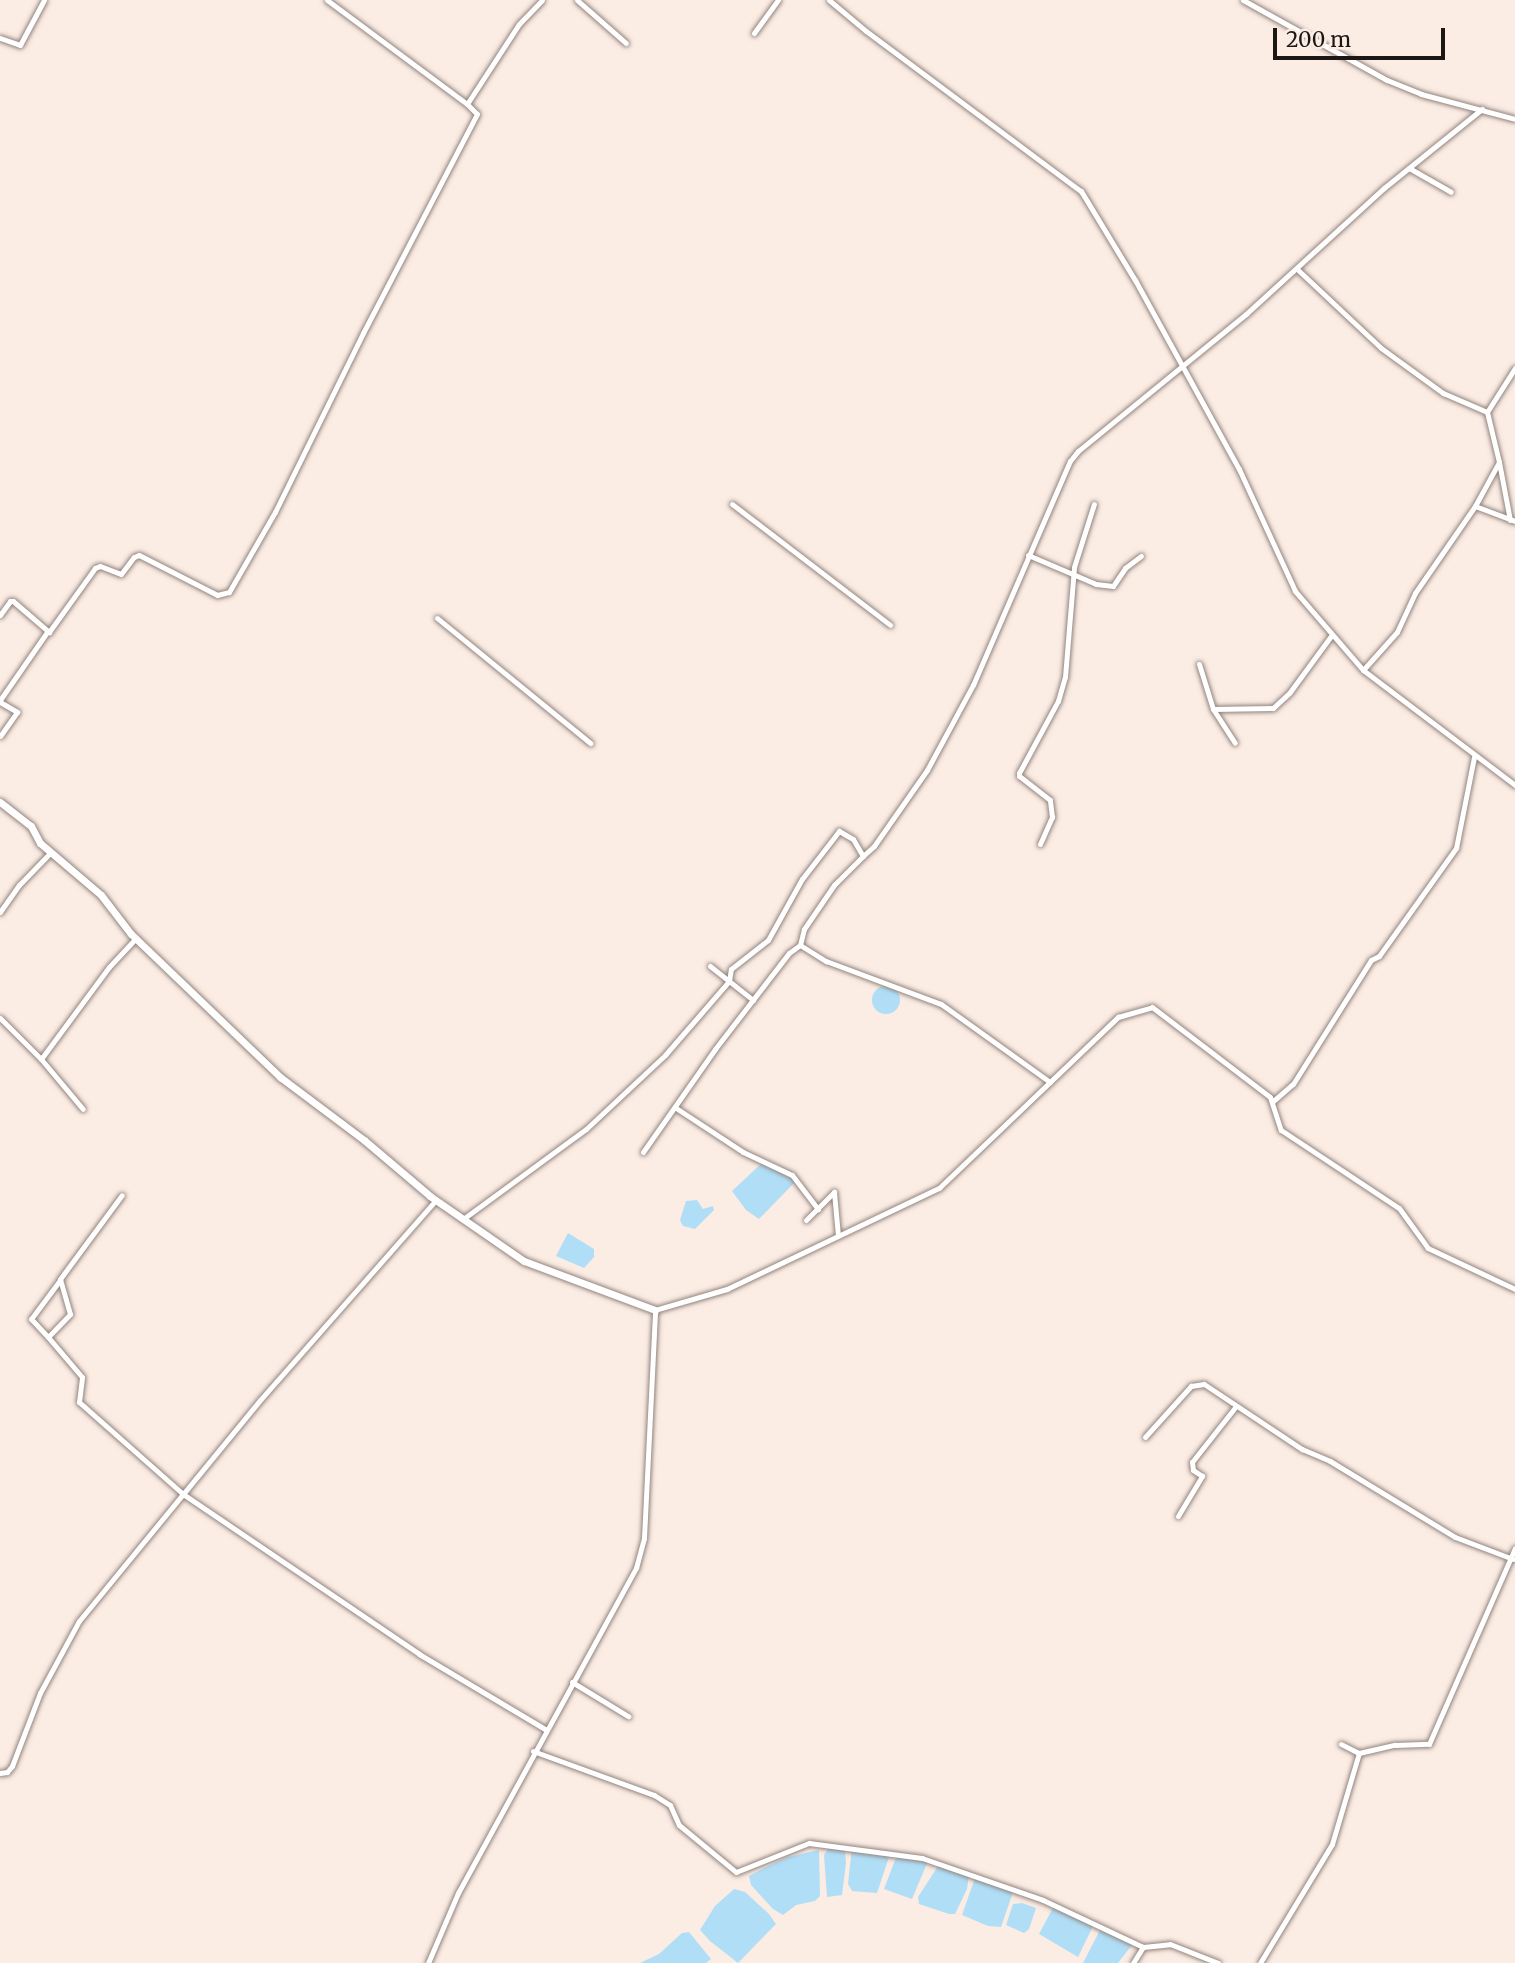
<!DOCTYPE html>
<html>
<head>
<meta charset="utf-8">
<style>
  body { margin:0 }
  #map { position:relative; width:1515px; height:1963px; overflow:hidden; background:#fbece4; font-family:Merriweather,serif }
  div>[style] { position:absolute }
  .water>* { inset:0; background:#b0def7 }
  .round { border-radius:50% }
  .roads { filter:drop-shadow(0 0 2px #92847d) drop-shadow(0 0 2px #92847d) }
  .street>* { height:5px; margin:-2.5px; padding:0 2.5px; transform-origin:2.5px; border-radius:2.5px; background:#fff }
  .secondary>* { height:7px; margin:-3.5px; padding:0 3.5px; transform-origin:3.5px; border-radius:3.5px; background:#fff }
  span { translate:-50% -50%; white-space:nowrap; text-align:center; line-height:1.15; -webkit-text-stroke:6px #fbece4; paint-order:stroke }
  .scale { position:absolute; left:1273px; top:28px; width:172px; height:32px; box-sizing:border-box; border:4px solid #1c1714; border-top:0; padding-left:9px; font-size:21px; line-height:24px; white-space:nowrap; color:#1c1714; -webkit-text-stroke:5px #fbece4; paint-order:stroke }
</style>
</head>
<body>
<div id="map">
  <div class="water">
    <div class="round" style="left:872px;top:986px;width:28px;height:28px"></div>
    <div style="clip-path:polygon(762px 1163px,796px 1181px,759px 1219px,746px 1210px,732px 1191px)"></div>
    <div style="clip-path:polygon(697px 1200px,703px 1209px,713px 1206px,714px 1210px,695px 1229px,683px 1226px,680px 1220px,686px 1201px)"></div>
    <div style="clip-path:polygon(568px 1233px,594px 1249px,594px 1257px,584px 1268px,556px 1256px)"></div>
    <div style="clip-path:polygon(839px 1847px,845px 1850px,846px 1863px,842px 1895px,827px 1897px,824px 1855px,828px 1849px)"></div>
    <div style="clip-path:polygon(852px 1847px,890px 1854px,877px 1893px,852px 1891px,848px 1884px)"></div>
    <div style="clip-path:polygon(819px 1850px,820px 1896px,815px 1901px,796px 1905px,783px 1915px,773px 1909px,751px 1885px,749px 1876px,766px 1867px,788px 1857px)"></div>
    <div style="clip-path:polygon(901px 1854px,928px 1861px,912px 1899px,884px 1889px,895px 1860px)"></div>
    <div style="clip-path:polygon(940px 1863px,969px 1875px,967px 1889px,955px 1914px,949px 1914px,919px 1904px,918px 1897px)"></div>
    <div style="clip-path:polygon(983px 1876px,1013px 1892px,1001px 1927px,988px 1926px,962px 1915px,975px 1878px)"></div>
    <div style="clip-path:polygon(734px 1889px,745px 1892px,769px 1914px,776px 1924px,738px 1963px,710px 1941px,700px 1930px,715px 1906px)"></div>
    <div style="clip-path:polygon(1022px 1903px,1036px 1908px,1029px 1929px,1024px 1933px,1006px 1925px,1013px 1904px)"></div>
    <div style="clip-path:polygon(1055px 1904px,1095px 1922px,1078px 1957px,1039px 1934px)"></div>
    <div style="clip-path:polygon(1101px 1928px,1135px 1941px,1118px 1963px,1083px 1963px)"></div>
    <div style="clip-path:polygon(689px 1932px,711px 1959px,706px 1963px,640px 1963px,659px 1954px,682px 1933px)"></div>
  </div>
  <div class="roads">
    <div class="street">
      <div style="left:327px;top:0;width:174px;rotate:36.6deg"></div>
      <div style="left:577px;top:0;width:65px;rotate:41.3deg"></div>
      <div style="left:829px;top:0;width:48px;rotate:40deg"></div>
      <div style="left:866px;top:31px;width:268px;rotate:36.7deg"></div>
      <div style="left:1081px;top:191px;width:104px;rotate:58.8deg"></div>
      <div style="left:1135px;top:280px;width:216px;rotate:61.2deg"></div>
      <div style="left:1239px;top:469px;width:134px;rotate:65.3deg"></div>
      <div style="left:1295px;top:591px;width:104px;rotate:49.3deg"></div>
      <div style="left:1363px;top:670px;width:191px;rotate:37.1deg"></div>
      <div style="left:1243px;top:0;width:165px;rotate:29.1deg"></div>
      <div style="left:1387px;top:80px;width:37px;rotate:22deg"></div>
      <div style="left:1421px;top:94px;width:97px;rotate:14.9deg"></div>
      <div style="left:754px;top:33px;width:41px;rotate:-54deg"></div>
      <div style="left:0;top:38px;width:21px;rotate:19deg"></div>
      <div style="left:20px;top:45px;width:51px;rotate:-61.9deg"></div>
      <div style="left:1409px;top:168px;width:48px;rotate:29.7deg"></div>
      <div style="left:1297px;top:269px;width:115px;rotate:43.2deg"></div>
      <div style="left:1381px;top:348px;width:77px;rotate:36deg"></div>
      <div style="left:1443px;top:393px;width:48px;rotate:23.4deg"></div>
      <div style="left:1499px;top:462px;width:59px;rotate:79.3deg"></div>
      <div style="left:732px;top:504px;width:199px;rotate:37.4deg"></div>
      <div style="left:1475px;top:506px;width:43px;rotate:20.6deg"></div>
      <div style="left:1028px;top:555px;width:74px;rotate:23.1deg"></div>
      <div style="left:1096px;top:584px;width:17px;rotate:7deg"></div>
      <div style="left:1113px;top:586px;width:22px;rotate:-56deg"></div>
      <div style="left:1125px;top:568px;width:20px;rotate:-37deg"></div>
      <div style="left:0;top:615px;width:17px;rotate:-54deg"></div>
      <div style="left:10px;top:601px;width:3px"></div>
      <div style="left:13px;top:601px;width:48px;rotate:40.7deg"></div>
      <div style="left:49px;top:632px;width:79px;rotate:-54.3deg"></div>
      <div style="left:95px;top:568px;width:5px;rotate:-22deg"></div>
      <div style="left:100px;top:566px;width:22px;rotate:21deg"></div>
      <div style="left:121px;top:574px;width:21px;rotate:-53deg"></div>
      <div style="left:134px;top:557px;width:5px;rotate:-22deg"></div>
      <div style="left:139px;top:555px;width:88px;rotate:27.1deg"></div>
      <div style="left:217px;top:595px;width:12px;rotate:-14deg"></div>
      <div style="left:229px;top:592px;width:92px;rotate:-60.1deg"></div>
      <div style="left:275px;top:512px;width:199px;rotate:-63.8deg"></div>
      <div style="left:363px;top:333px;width:247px;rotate:-62.5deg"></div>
      <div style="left:477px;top:114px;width:14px;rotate:-135deg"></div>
      <div style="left:467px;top:104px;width:95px;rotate:-57deg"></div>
      <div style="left:519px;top:24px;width:33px;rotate:-46deg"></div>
      <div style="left:437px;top:618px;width:198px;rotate:39.2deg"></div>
      <div style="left:1199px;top:664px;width:47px;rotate:72.7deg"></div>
      <div style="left:1213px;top:709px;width:40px;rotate:57.1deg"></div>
      <div style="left:1363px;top:670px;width:51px;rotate:-48.2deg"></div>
      <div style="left:1397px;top:632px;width:43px;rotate:-65.2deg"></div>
      <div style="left:1415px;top:593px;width:106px;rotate:-55.4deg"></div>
      <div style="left:1475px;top:506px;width:50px;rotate:-61.4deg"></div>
      <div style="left:1499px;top:462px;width:51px;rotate:-103.5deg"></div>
      <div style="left:1487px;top:412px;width:52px;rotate:-57.5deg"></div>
      <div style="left:0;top:700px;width:83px;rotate:-55.3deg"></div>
      <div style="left:0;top:702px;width:20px;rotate:30deg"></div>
      <div style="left:17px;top:712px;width:29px;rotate:125deg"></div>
      <div style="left:1213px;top:709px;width:60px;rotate:-1deg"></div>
      <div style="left:1273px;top:708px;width:23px;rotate:-43deg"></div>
      <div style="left:1290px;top:692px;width:69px;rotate:-53.8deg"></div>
      <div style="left:1040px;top:844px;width:30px;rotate:-66deg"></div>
      <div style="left:1052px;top:817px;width:17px;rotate:-97deg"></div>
      <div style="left:1050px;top:800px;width:39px;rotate:-142deg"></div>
      <div style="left:1019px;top:776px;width:3px;rotate:-90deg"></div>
      <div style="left:1019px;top:773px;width:82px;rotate:-61.6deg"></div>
      <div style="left:1058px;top:701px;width:25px;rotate:-74deg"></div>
      <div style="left:1065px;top:677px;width:110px;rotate:-85.3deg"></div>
      <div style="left:1074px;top:567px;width:66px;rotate:-72.4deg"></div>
      <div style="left:0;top:912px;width:33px;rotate:-55deg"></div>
      <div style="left:19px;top:885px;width:46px;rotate:-45.9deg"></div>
      <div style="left:800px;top:945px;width:31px;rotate:32deg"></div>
      <div style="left:826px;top:961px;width:123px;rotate:20.5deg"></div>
      <div style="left:941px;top:1004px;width:134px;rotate:35.6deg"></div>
      <div style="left:710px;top:966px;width:55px;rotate:38.3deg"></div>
      <div style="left:0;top:1018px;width:58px;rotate:45deg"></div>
      <div style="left:41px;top:1059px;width:65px;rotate:50deg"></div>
      <div style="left:41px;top:1059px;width:114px;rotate:-53.5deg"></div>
      <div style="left:109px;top:967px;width:40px;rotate:-47deg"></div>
      <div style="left:1272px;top:1102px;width:28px;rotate:-41deg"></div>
      <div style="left:1293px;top:1084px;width:146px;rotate:-57.8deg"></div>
      <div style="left:1371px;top:960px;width:9px;rotate:-27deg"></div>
      <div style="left:1379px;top:956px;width:133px;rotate:-54.5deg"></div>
      <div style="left:1456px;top:848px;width:93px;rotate:-78.8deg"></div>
      <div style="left:676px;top:1108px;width:80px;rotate:33.3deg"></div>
      <div style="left:743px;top:1152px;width:54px;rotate:25.1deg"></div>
      <div style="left:792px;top:1175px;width:43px;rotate:52.6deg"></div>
      <div style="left:643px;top:1152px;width:126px;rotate:-55deg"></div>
      <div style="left:715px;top:1049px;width:121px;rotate:-52.4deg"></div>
      <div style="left:789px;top:953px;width:14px;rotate:-36deg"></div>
      <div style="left:800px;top:945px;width:16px;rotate:-76deg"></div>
      <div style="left:804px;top:929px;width:53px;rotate:-55.7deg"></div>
      <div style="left:834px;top:885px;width:41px;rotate:-45deg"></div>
      <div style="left:435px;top:1201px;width:265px;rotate:131.3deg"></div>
      <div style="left:260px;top:1400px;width:122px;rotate:129.3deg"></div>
      <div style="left:183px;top:1494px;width:285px;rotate:34.1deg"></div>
      <div style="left:419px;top:1654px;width:147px;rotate:30.8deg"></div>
      <div style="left:463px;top:1219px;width:152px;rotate:-36.2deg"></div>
      <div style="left:586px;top:1129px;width:108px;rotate:-43.1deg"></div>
      <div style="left:665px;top:1055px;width:98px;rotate:-49.1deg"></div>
      <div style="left:729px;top:981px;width:12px;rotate:-81deg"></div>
      <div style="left:731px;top:969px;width:47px;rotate:-38.1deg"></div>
      <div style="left:768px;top:940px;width:70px;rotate:-60.9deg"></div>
      <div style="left:802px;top:879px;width:61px;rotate:-52.4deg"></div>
      <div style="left:839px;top:831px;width:16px;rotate:30deg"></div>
      <div style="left:853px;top:839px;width:20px;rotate:60deg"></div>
      <div style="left:863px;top:856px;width:15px;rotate:-42deg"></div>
      <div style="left:874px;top:846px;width:93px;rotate:-55.1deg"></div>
      <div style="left:927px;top:770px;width:97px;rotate:-61.6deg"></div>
      <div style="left:973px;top:685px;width:244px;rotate:-66.6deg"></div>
      <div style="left:1070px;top:461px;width:13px;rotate:-51deg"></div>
      <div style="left:1078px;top:451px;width:217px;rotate:-39.2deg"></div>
      <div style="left:1246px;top:314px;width:187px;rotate:-42.4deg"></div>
      <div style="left:1384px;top:188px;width:126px;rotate:-38.9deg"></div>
      <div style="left:806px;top:1220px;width:40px;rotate:-45deg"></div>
      <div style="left:834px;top:1192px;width:44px;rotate:84.8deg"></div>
      <div style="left:48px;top:1337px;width:25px;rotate:-133deg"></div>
      <div style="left:31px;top:1319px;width:49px;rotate:-53.4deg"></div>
      <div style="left:1145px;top:1437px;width:69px;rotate:-48deg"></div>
      <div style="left:1191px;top:1386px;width:13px;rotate:-9deg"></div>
      <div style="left:1204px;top:1384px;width:118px;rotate:33.6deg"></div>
      <div style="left:1302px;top:1449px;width:30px;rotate:23deg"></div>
      <div style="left:1330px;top:1461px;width:146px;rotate:31.3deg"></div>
      <div style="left:1455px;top:1537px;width:62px;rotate:20.8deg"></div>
      <div style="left:1178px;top:1516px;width:47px;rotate:-59deg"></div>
      <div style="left:1202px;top:1476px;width:11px;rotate:-146deg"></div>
      <div style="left:1193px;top:1470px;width:8px;rotate:-97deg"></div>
      <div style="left:1192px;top:1462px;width:71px;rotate:-51.8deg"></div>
      <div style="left:572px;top:1682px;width:66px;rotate:31.3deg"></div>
      <div style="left:1341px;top:1744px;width:20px;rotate:27deg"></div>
      <div style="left:533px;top:1751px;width:129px;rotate:20deg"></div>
      <div style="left:654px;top:1795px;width:19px;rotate:32deg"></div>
      <div style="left:670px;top:1805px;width:22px;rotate:66deg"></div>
      <div style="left:679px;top:1825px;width:74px;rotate:39.5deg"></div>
      <div style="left:736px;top:1872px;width:79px;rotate:-21.7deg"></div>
      <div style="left:809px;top:1843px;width:114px;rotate:7.6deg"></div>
      <div style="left:922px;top:1858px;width:128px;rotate:19.1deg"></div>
      <div style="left:1043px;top:1900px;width:110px;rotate:25.2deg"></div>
      <div style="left:1143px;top:1947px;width:27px;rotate:-6deg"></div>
      <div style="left:1170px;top:1944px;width:52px;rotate:21.6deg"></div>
      <div style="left:0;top:1773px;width:7px;rotate:-8deg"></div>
      <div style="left:7px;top:1772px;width:8px;rotate:-50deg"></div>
      <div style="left:12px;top:1766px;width:78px;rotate:-69deg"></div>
      <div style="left:40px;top:1693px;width:82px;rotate:-61.6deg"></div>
      <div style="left:79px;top:1621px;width:164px;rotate:-50.7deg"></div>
      <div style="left:183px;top:1494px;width:139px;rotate:-138.5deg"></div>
      <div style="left:79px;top:1402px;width:25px;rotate:-83deg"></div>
      <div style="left:82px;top:1377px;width:52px;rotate:-130.4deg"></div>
      <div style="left:48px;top:1337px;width:32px;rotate:-46deg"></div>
      <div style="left:70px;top:1314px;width:36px;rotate:-106deg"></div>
      <div style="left:60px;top:1279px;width:104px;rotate:-53.6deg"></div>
      <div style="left:428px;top:1963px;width:76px;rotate:-66.8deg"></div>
      <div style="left:458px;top:1893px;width:371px;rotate:-61.3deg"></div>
      <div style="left:636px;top:1568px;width:31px;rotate:-75deg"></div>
      <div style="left:644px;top:1538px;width:228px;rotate:-87.2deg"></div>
      <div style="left:655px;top:1310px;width:75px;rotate:-16.3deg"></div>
      <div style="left:727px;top:1289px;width:235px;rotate:-25.5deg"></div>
      <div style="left:939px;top:1188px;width:248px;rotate:-43.7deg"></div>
      <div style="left:1118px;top:1017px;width:35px;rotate:-16deg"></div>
      <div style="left:1152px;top:1007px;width:148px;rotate:37.3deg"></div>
      <div style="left:1270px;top:1097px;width:35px;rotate:72deg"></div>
      <div style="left:1281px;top:1130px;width:141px;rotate:33.5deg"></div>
      <div style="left:1399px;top:1208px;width:49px;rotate:54.1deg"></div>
      <div style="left:1428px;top:1248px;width:96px;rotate:25.2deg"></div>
      <div style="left:1133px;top:1963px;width:19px;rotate:-58deg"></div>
      <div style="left:1260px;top:1963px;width:139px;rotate:-58.8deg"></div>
      <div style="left:1332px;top:1844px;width:95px;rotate:-73.5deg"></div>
      <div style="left:1359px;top:1753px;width:37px;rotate:-13deg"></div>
      <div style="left:1395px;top:1745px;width:34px;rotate:-2deg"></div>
      <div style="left:1429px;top:1744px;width:214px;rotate:-66.3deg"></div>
    </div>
    <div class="secondary">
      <div style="left:0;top:802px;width:39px;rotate:38deg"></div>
      <div style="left:31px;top:826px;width:19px;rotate:62deg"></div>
      <div style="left:40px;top:843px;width:80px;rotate:40.4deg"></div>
      <div style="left:101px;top:895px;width:49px;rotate:52.4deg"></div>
      <div style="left:131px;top:934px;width:207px;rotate:43.8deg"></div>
      <div style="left:280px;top:1077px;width:105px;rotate:36.9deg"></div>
      <div style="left:364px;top:1140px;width:87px;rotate:40.3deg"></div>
      <div style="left:430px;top:1196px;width:114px;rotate:34.7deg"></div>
      <div style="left:524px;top:1261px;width:140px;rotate:20.5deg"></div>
    </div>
  </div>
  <div class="scale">200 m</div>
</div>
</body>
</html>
